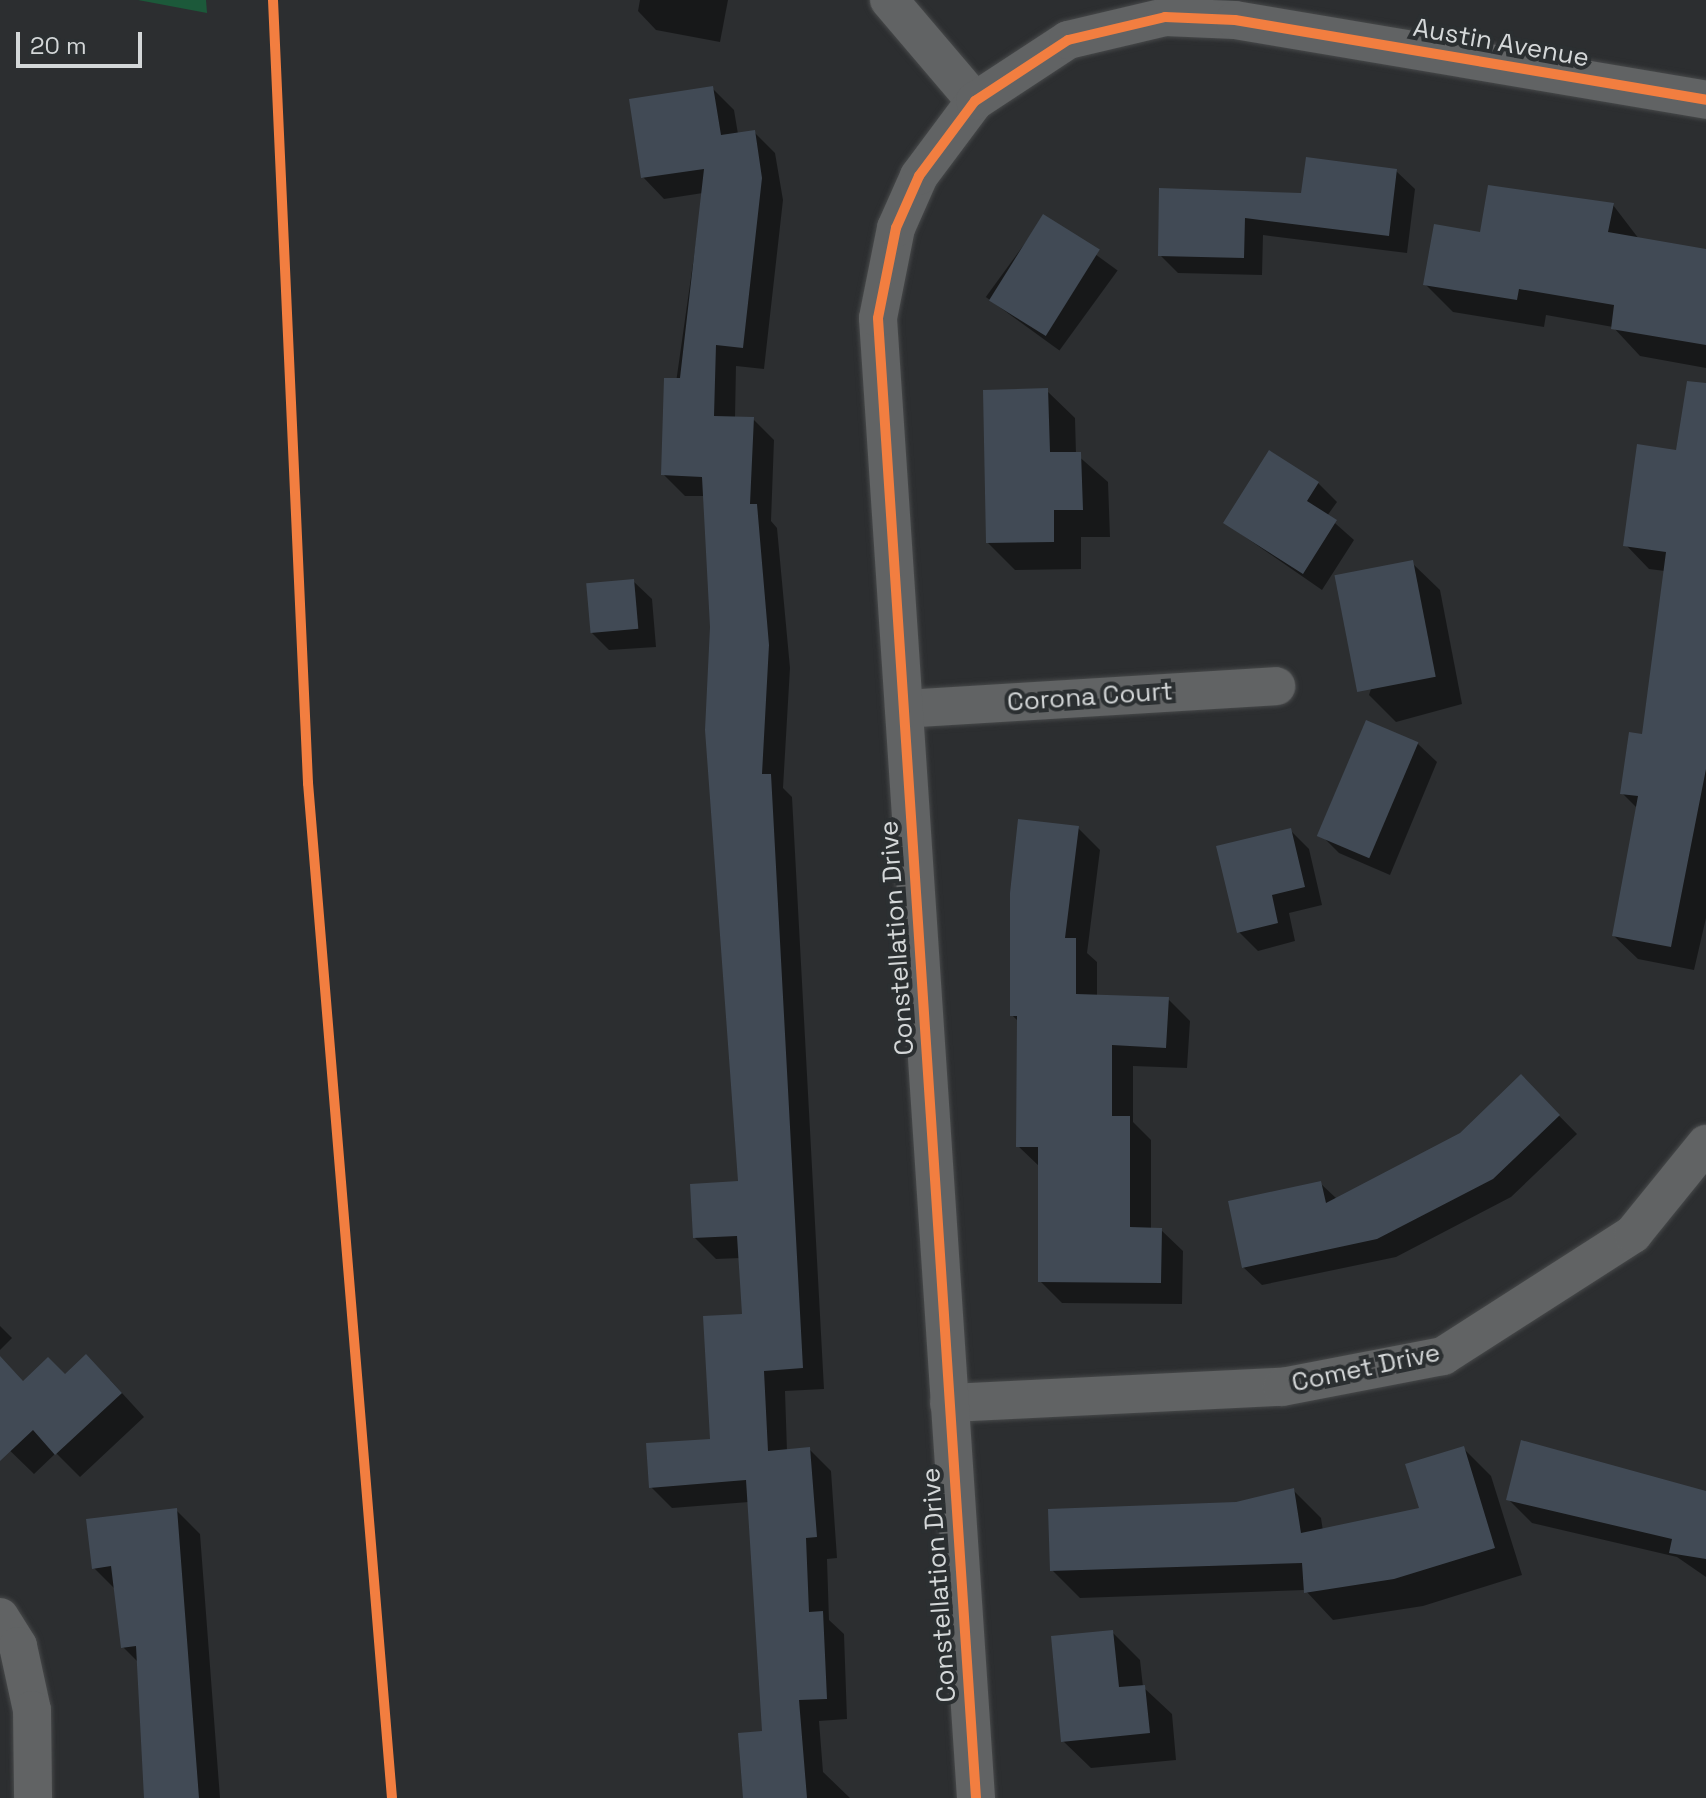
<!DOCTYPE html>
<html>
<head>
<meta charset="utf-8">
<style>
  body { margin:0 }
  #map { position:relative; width:1706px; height:1798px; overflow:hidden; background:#2c2e30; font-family:"Space Grotesk",sans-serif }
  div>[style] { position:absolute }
  .green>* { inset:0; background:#1c593a }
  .shadow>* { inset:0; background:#0007; transform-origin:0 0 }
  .building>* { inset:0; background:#414a55; transform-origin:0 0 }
  .roads { filter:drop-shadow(0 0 2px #47494a) drop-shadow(0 0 2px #47494a) }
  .minor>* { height:38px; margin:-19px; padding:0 19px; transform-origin:19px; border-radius:19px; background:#616364 }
  .cycleway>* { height:10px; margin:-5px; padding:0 5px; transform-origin:5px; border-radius:5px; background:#f27e40 }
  span { translate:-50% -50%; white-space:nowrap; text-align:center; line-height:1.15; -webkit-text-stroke:8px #2b2f31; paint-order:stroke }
  .street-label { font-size:26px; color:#d4d7d8 }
  .scale { position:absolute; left:16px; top:32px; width:126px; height:36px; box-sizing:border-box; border:4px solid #d4d7d8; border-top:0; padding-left:10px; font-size:24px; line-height:28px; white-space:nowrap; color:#d4d7d8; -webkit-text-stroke:6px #2b2f31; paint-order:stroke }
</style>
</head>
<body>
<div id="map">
  <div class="green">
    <div style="clip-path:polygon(138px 0,206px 0,207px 13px)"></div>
  </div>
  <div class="shadow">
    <div style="clip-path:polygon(640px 0,728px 0,720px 42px,656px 30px,638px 11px)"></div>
    <div style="clip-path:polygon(712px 88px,734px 110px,738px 134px,754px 132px,775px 153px,783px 200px,764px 369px,736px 366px,735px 418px,753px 419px,774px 440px,771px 521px,777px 528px,790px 668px,783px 788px,792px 797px,824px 1389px,785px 1391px,787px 1451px,809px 1449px,831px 1471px,837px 1558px,827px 1559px,829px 1620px,844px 1634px,847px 1719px,819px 1721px,823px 1772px,850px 1798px,745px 1798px,765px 1733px,749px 1502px,672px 1508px,651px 1487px,712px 1441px,744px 1315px,741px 1258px,716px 1259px,695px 1238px,740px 1183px,705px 496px,685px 496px,663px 474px,703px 193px,664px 199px,643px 177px)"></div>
    <div style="clip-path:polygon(1396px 171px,1415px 189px,1407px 253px,1263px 235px,1262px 275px,1178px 273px,1160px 255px,1161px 190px,1303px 195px)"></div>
    <div style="clip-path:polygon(1613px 205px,1639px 239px,1706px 251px,1706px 368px,1640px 356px,1613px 327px,1546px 315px,1544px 327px,1453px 312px,1425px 284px,1482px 234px)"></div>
    <div style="left:1044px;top:217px;width:91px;height:99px;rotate:36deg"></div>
    <div style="clip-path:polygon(1047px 391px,1075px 418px,1076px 454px,1108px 482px,1110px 537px,1081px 537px,1081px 569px,1015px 570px,988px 543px)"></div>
    <div style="clip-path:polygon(1706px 439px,1706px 918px,1694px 970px,1638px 959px,1614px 936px,1638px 809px,1622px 793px,1643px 736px,1665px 571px,1649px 569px,1626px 545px,1678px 452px)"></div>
    <div style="clip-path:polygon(1318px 483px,1337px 502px,1327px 516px,1354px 540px,1322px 590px,1225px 523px)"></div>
    <div style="clip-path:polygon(1412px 563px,1440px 590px,1462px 704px,1396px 722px,1369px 695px)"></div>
    <div style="clip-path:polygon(633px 581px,652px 599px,656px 647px,609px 650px,591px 632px)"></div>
    <div style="clip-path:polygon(1368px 723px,1418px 744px,1437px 762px,1390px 875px,1339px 853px,1321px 835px)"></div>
    <div style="clip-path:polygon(1078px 828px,1100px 850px,1087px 953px,1097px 962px,1097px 997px,1168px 999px,1190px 1021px,1187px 1068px,1133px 1066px,1133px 1122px,1151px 1140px,1151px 1230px,1161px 1230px,1183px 1251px,1182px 1304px,1062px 1303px,1040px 1281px,1040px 1167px,1018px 1146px,1019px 1022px,1012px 1015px)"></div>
    <div style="clip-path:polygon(1290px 830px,1309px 849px,1322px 905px,1289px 913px,1295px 941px,1258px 951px,1239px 932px)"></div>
    <div style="clip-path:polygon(1521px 1077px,1577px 1134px,1511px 1197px,1396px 1257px,1262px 1285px,1243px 1267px,1320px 1183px,1337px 1199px,1461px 1134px)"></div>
    <div style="clip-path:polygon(0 1326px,12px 1338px,0 1350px)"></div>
    <div style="clip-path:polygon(0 1357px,24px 1383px,110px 1380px,144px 1417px,80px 1477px,56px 1453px,34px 1474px,0 1441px)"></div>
    <div style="clip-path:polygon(1522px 1443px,1706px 1493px,1706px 1577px,1677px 1557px,1532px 1523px,1508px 1499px)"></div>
    <div style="clip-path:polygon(1463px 1448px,1491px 1476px,1522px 1575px,1423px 1606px,1333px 1620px,1305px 1590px,1080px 1598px,1052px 1570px,1294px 1491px,1321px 1518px,1323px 1531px,1421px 1510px)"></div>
    <div style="clip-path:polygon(176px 1510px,200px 1534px,220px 1798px,146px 1798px,139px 1663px,123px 1647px,116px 1590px,94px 1568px)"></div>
    <div style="clip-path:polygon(1113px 1633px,1140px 1660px,1143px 1687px,1172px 1714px,1176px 1760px,1091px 1768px,1063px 1741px)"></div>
  </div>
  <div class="building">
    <div style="clip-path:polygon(713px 86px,721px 135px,755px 130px,762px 178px,743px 348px,716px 345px,714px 416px,754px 417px,750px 504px,757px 504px,769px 645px,762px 774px,771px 774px,803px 1368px,764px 1371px,768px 1451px,810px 1447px,817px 1537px,806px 1538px,809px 1612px,823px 1611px,827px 1699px,799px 1700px,807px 1798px,743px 1798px,738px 1733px,762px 1731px,746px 1480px,649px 1488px,646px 1443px,710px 1439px,703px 1316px,742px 1314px,737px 1236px,693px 1238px,690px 1184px,738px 1181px,705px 730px,710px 627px,702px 477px,661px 475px,664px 378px,680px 378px,704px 169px,641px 178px,629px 99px)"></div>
    <div style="clip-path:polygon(1306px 157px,1397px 169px,1389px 236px,1245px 218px,1244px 258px,1158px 256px,1159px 188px,1301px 193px)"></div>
    <div style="clip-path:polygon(1488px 185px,1614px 203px,1608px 232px,1706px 249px,1706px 345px,1611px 329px,1614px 305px,1519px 289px,1517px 300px,1423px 285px,1434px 224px,1480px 232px)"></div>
    <div style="left:1043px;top:214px;width:67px;height:102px;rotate:32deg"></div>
    <div style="clip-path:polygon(1687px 381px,1706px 383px,1706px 769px,1671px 947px,1612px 936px,1638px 796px,1620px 794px,1629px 732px,1642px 734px,1666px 552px,1623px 546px,1637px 444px,1676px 450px)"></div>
    <div style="clip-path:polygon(1048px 388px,1050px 452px,1081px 452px,1083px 510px,1054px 510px,1054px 542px,986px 543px,983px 390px)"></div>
    <div style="clip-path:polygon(1269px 450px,1319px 482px,1307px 501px,1337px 520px,1303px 574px,1223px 523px)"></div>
    <div style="left:1413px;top:560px;width:119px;height:80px;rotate:79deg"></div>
    <div style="left:634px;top:579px;width:50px;height:48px;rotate:85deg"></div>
    <div style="left:1366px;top:720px;width:57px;height:126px;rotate:23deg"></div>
    <div style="clip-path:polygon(1018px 819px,1079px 826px,1065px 938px,1076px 938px,1076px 994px,1169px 997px,1166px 1048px,1112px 1045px,1112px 1116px,1130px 1116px,1130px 1227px,1162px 1228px,1161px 1283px,1038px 1282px,1038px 1147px,1016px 1147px,1017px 1016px,1010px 1016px,1010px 893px)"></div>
    <div style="clip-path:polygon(1291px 828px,1305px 887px,1272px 895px,1278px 923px,1237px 933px,1216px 846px)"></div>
    <div style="clip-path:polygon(1521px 1074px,1560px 1115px,1493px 1179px,1377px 1239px,1242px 1268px,1228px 1201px,1321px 1181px,1326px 1203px,1460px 1133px)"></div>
    <div style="clip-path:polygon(86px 1354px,122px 1393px,55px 1455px,33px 1430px,0 1461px,0 1356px,23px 1381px,48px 1357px,65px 1374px)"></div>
    <div style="clip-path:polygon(1521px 1440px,1706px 1491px,1706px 1559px,1669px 1553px,1672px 1539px,1506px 1500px)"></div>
    <div style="clip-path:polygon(1464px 1446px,1495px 1548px,1394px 1579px,1304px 1593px,1302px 1563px,1050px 1571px,1048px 1509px,1236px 1502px,1294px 1488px,1301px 1533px,1419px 1508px,1405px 1464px)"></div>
    <div style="clip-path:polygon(177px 1508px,199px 1798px,144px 1798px,136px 1646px,121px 1648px,111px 1566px,92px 1569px,86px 1519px)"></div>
    <div style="clip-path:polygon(1113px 1630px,1119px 1687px,1145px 1685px,1150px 1733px,1061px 1742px,1051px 1636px)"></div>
  </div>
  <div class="roads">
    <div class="minor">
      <div style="left:889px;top:0;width:133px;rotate:49.6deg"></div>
      <div style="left:904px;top:709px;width:373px;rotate:-3.5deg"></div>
      <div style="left:949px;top:1403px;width:333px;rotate:-2.8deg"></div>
      <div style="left:1282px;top:1387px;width:164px;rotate:-10.9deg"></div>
      <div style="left:1443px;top:1356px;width:226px;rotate:-32.7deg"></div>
      <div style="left:1633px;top:1234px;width:116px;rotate:-51deg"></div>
      <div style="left:0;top:1617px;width:34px;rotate:58deg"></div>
      <div style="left:18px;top:1646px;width:66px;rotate:77.7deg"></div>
      <div style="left:32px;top:1710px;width:88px;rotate:89.3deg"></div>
      <div style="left:976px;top:1798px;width:1483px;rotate:-93.79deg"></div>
      <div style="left:878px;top:318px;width:92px;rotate:-78.7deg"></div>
      <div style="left:896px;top:228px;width:57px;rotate:-66.1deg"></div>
      <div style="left:919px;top:176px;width:94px;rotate:-53.3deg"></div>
      <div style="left:975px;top:101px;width:111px;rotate:-33.3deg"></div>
      <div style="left:1068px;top:40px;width:100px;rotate:-13.3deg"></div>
      <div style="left:1165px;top:17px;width:70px;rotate:2.5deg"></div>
      <div style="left:1235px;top:20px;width:478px;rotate:9.6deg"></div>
    </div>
  </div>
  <div class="cycleway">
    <div style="left:273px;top:0;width:784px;rotate:87.44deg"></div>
    <div style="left:308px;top:783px;width:1018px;rotate:85.27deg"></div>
    <div style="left:976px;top:1798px;width:1483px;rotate:-93.79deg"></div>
    <div style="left:878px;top:318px;width:92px;rotate:-78.7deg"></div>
    <div style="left:896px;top:228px;width:57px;rotate:-66.1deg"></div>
    <div style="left:919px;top:176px;width:94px;rotate:-53.3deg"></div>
    <div style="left:975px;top:101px;width:111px;rotate:-33.3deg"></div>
    <div style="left:1068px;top:40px;width:100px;rotate:-13.3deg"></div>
    <div style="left:1165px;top:17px;width:70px;rotate:2.5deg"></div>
    <div style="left:1235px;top:20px;width:478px;rotate:9.6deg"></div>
  </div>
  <div class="street-label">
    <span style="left:1501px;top:43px;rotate:10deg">Austin Avenue</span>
    <span style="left:1090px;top:697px;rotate:-4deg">Corona Court</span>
    <span style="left:897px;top:938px;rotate:-94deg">Constellation Drive</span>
    <span style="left:1366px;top:1368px;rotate:-12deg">Comet Drive</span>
    <span style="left:939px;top:1585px;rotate:-94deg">Constellation Drive</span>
  </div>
  <div class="scale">20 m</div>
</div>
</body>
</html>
